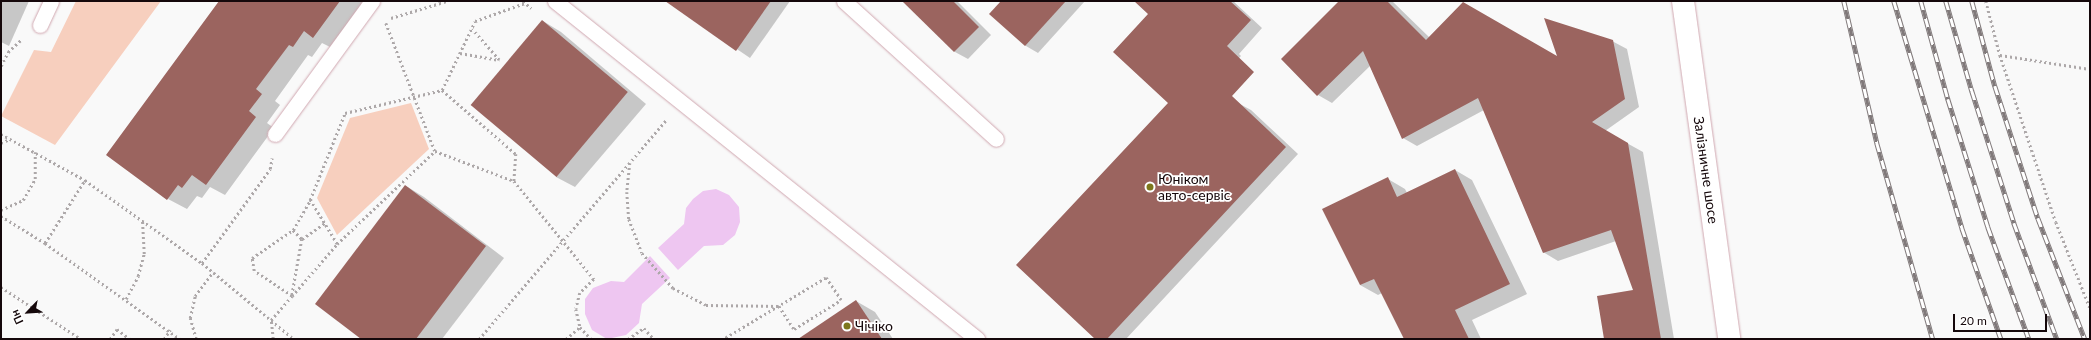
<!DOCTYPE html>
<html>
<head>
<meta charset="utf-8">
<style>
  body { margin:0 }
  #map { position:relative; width:2091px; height:340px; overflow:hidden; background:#f9f9f9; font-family:Lato,sans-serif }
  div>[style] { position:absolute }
  .green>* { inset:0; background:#f7cfbe }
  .water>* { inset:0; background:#eec6f1 }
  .shadow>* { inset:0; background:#0003 }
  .building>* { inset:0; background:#9b645f; transform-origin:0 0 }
  .path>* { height:2.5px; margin-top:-1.25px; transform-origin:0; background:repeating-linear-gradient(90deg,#ada8a9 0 2px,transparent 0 5px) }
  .roads { filter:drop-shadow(0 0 1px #d0a7b0) drop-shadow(0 0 1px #d0a7b0) }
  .service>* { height:15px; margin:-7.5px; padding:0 7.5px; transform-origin:7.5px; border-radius:7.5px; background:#fff }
  .tertiary>* { height:22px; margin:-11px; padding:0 11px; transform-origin:11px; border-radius:11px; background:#fff }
  .rail>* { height:4.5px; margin-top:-2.25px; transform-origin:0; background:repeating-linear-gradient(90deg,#fff 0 9px,#80797a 0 18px); box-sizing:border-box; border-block:1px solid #80797a }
  .dots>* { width:11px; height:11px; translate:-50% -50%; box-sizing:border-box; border:2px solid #fff; border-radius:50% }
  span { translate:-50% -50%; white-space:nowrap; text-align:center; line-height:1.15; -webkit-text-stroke:3.5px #fff; paint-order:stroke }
  .street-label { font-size:14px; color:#15080b }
  .poi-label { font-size:14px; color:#15080b }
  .left { translate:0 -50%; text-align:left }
  .frame { position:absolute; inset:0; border:2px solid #15080b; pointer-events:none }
  .north { position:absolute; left:8px; top:292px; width:40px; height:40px; -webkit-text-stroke:3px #fff; paint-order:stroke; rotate:245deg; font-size:11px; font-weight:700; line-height:16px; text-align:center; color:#15080b }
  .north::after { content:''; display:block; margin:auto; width:14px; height:18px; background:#15080b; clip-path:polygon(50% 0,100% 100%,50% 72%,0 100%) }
  .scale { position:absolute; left:1953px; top:314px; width:94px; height:18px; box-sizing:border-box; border:2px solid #15080b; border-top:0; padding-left:5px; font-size:12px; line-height:14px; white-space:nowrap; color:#15080b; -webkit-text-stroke:3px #fff; paint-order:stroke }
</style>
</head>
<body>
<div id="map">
  <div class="green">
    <div style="clip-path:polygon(76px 1px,161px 1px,55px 145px,1px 116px,34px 50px,51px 52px)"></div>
    <div style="clip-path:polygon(411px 103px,429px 149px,337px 235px,317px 198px,350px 118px)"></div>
  </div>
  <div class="water">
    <div style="clip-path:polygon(716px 189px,729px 195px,739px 207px,740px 222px,735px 235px,723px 245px,704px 246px,678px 270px,658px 248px,684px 224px,686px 208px,693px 199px,703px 191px)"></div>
    <div style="clip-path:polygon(650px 256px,670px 278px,642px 304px,639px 323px,626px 335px,607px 339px,592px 330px,585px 314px,585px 299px,593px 288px,611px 281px,624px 282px)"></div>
  </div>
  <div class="shadow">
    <div style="clip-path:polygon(1px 1px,29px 1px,9px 46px,1px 42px)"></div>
    <div style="clip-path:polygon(220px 1px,366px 1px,332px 48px,322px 43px,312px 57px,308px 55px,275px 101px,280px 105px,267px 123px,274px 128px,225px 195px,210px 187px,202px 198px,197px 196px,187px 209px,168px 199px)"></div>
    <div style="clip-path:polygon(666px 1px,790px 1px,750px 58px)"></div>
    <div style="clip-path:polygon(903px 1px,957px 1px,991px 35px,968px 59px,955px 52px)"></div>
    <div style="clip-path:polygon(1002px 1px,1085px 1px,1038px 53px,1026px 46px,991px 14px)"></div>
    <div style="clip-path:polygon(1135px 1px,1233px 1px,1262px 28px,1239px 54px,1241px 56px,1199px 99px,1238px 103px,1251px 110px,1298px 154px,1126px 339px,1096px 339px,1169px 103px,1149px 14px)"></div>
    <div style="clip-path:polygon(1340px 1px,1392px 1px,1430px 38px,1559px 58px,1612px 41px,1627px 49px,1639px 107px,1605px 131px,1643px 152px,1674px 339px,1605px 339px,1634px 291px,1616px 241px,1558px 261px,1543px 252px,1484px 110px,1417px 146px,1403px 138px,1370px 66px,1332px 103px,1318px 95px,1282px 59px)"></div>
    <div style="clip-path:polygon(543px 21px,561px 32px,646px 104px,575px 187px,556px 177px)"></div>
    <div style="clip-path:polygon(1455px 170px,1472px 180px,1527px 294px,1472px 320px,1481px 339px,1405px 339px,1382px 293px,1378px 295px,1360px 285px,1388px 179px,1405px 189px,1407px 193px)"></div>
    <div style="clip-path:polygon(406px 186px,424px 197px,504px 258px,442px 339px,362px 339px)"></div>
    <div style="clip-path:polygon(856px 301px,875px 312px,893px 339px,800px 339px)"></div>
  </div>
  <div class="building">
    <div style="clip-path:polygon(219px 1px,340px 1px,313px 38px,304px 31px,293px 47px,289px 45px,256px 89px,262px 94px,249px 111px,256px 117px,206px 185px,192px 175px,182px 188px,178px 185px,167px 200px,106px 155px)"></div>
    <div style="clip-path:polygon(665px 1px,771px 1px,736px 51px)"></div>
    <div style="clip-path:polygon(902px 1px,953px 1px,979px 27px,954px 52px)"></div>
    <div style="clip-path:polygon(1001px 1px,1066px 1px,1025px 46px,989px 14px)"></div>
    <div style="clip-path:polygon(1134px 1px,1230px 1px,1251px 20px,1227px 46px,1254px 72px,1232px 96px,1286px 147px,1107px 339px,1095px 339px,1016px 265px,1168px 103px,1113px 52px,1148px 14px)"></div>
    <div style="clip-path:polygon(1339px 1px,1387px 1px,1426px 40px,1463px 2px,1557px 56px,1544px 18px,1613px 40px,1625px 99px,1592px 122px,1628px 143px,1661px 339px,1604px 339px,1597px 296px,1633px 290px,1611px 230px,1543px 253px,1478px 98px,1402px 139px,1363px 51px,1317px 96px,1281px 59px)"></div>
    <div style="left:542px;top:20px;width:112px;height:111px;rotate:40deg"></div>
    <div style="clip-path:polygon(1455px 169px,1510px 284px,1455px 310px,1469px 339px,1404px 339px,1374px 279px,1360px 285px,1322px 209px,1388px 177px,1397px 197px)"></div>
    <div style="clip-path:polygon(405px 185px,486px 246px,416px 339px,361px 339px,315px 304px)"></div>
    <div style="clip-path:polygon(856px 300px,882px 339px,798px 339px)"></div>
  </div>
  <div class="path">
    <div style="left:523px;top:1px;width:11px;rotate:41deg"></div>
    <div style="left:1986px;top:1px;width:56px;rotate:75.5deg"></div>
    <div style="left:2000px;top:55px;width:91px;rotate:8.8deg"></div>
    <div style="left:391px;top:18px;width:59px;rotate:-16.9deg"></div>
    <div style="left:386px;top:23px;width:137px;rotate:69.1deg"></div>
    <div style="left:435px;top:151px;width:85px;rotate:20.8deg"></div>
    <div style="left:514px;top:181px;width:127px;rotate:50.8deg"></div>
    <div style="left:594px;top:279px;width:20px;rotate:135deg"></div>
    <div style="left:580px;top:293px;width:16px;rotate:104deg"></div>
    <div style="left:576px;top:309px;width:18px;rotate:77deg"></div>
    <div style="left:580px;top:327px;width:16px;rotate:47deg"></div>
    <div style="left:460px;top:53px;width:40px;rotate:10deg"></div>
    <div style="left:499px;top:60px;width:41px;rotate:-131.1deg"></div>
    <div style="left:2000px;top:55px;width:176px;rotate:71.5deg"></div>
    <div style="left:2056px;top:222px;width:92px;rotate:68.4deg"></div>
    <div style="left:1px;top:66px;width:16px;rotate:-63deg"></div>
    <div style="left:8px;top:52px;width:18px;rotate:-43deg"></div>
    <div style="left:442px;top:90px;width:98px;rotate:40.9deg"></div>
    <div style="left:516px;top:154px;width:27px;rotate:94deg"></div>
    <div style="left:1px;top:134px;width:96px;rotate:28.7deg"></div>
    <div style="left:85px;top:180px;width:143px;rotate:35.4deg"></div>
    <div style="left:202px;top:263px;width:119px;rotate:39.6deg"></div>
    <div style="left:1px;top:143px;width:10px;rotate:-24deg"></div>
    <div style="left:630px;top:163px;width:29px;rotate:96deg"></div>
    <div style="left:627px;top:192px;width:27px;rotate:86deg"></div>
    <div style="left:629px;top:219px;width:36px;rotate:69deg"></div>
    <div style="left:642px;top:253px;width:47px;rotate:48.5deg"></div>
    <div style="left:673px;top:288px;width:37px;rotate:27deg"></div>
    <div style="left:706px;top:305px;width:73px;rotate:0.8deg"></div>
    <div style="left:779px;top:306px;width:27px;rotate:57deg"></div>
    <div style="left:794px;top:329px;width:55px;rotate:-31.7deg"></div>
    <div style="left:841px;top:300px;width:27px;rotate:-124deg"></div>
    <div style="left:826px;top:278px;width:55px;rotate:149.2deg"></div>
    <div style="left:779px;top:306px;width:64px;rotate:149deg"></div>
    <div style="left:1px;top:210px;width:24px;rotate:-24deg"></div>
    <div style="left:23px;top:200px;width:24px;rotate:-60deg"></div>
    <div style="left:35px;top:179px;width:27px;rotate:-90deg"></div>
    <div style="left:1px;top:216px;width:52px;rotate:31.5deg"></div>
    <div style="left:45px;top:243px;width:166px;rotate:35.4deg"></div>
    <div style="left:293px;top:230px;width:13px;rotate:45deg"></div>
    <div style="left:302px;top:239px;width:58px;rotate:100deg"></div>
    <div style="left:292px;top:296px;width:45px;rotate:-146.7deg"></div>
    <div style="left:254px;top:271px;width:13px;rotate:-99deg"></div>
    <div style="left:252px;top:258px;width:50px;rotate:-34.3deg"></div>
    <div style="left:293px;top:230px;width:34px;rotate:-60deg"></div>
    <div style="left:302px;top:239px;width:28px;rotate:-35deg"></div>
    <div style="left:45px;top:243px;width:75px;rotate:-57.6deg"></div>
    <div style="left:337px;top:244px;width:52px;rotate:-121.5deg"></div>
    <div style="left:310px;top:200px;width:94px;rotate:-68.1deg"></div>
    <div style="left:345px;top:113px;width:100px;rotate:-13.3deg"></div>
    <div style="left:442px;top:90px;width:76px;rotate:-64.4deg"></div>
    <div style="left:475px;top:21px;width:53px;rotate:-19.8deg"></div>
    <div style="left:202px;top:263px;width:116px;rotate:-54.1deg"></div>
    <div style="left:270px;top:169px;width:11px;rotate:-80deg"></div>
    <div style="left:1px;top:287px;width:95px;rotate:33deg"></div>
    <div style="left:126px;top:299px;width:26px;rotate:-62deg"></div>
    <div style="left:138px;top:276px;width:23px;rotate:-75deg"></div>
    <div style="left:144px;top:254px;width:34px;rotate:-93deg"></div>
    <div style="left:110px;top:339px;width:12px;rotate:-55deg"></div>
    <div style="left:117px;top:329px;width:16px;rotate:38deg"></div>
    <div style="left:164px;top:339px;width:11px;rotate:-56deg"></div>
    <div style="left:196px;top:339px;width:22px;rotate:-106deg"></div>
    <div style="left:190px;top:318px;width:23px;rotate:-77deg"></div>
    <div style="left:195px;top:296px;width:30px;rotate:-53deg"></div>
    <div style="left:273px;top:339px;width:19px;rotate:-96deg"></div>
    <div style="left:271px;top:320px;width:32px;rotate:-49deg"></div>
    <div style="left:292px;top:296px;width:69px;rotate:-49.1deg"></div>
    <div style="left:337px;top:244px;width:135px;rotate:-43.5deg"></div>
    <div style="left:479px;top:339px;width:288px;rotate:-49.5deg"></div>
    <div style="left:566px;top:339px;width:18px;rotate:-41deg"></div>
    <div style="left:628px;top:339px;width:19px;rotate:-35deg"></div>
    <div style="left:644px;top:328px;width:15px;rotate:48deg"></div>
  </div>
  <div class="roads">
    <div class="service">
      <div style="left:555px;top:1px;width:541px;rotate:38.69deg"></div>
      <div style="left:844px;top:1px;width:205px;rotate:42.2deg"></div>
      <div style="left:40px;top:25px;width:26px;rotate:-65deg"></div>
      <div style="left:275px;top:134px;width:165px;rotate:-53.9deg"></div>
    </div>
    <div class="tertiary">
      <div style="left:1683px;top:1px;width:341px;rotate:82.2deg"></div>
    </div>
  </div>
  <div class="rail">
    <div style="left:1844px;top:1px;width:146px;rotate:76.9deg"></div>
    <div style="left:1877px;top:143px;width:204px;rotate:74.1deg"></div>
    <div style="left:1894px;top:1px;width:237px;rotate:73.3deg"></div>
    <div style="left:1962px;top:228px;width:118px;rotate:70.6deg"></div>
    <div style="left:1921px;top:1px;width:102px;rotate:74.6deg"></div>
    <div style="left:1948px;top:99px;width:134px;rotate:72.6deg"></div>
    <div style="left:1988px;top:227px;width:119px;rotate:69.9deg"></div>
    <div style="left:1946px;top:1px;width:94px;rotate:73.9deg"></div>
    <div style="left:1972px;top:91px;width:139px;rotate:72.3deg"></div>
    <div style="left:2014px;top:223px;width:124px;rotate:69.7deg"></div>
    <div style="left:1972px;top:1px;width:88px;rotate:74.9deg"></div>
    <div style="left:1995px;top:86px;width:139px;rotate:72deg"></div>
    <div style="left:2038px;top:218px;width:130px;rotate:68.8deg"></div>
  </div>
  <div class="dots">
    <div style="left:1150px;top:187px;background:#7d771c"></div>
    <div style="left:847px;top:326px;background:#7d771c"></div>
  </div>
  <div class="street-label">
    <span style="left:1706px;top:170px;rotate:82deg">Залізничне шосе</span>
  </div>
  <div class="poi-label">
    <span class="left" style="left:1158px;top:187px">Юніком<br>авто-сервіс</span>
    <span class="left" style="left:855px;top:326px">Чічіко</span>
  </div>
  <div class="frame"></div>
  <div class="north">Пн</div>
  <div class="scale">20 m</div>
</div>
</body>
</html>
